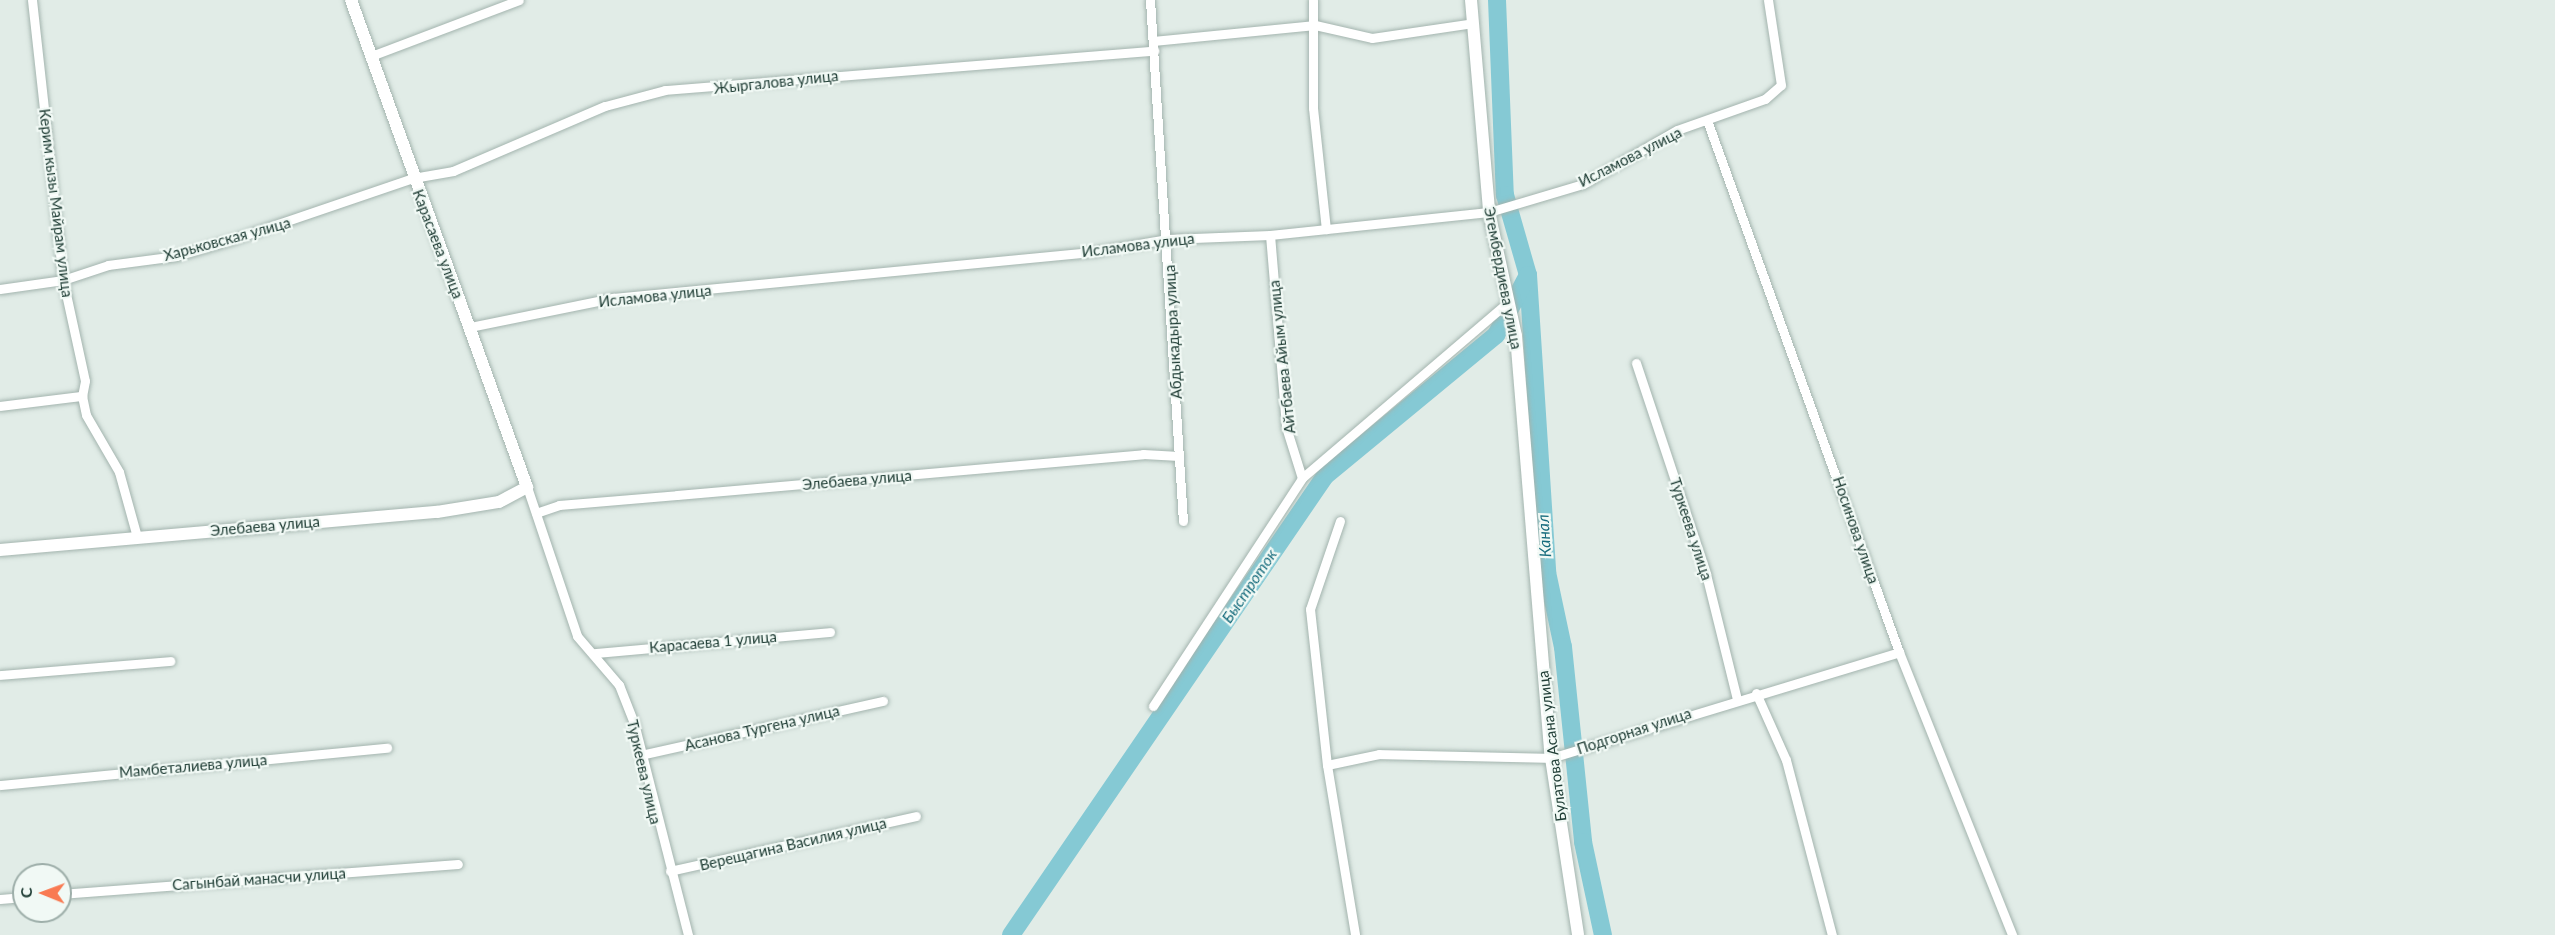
<!DOCTYPE html>
<html>
<head>
<meta charset="utf-8">
<style>
  body { margin:0 }
  #map { position:relative; width:2555px; height:935px; overflow:hidden; background:#e1ece7; font-family:Lato,sans-serif }
  div>[style] { position:absolute }
  .river>* { height:18px; margin:-9px; padding:0 9px; transform-origin:9px; border-radius:9px; background:#85c9d4 }
  .roads { filter:drop-shadow(0 0 2px #a3b4ae) drop-shadow(0 0 2px #a3b4ae) }
  .minor>* { height:9px; margin:-4.5px; padding:0 4.5px; transform-origin:4.5px; border-radius:4.5px; background:#fff }
  .tertiary>* { height:12px; margin:-6px; padding:0 6px; transform-origin:6px; border-radius:6px; background:#fff }
  span { translate:-50% -50%; white-space:nowrap; text-align:center; line-height:1.15; -webkit-text-stroke:4.5px #f1f9f5; paint-order:stroke }
  .street-label { font-size:15px; color:#203e36 }
  .water-label { font-size:16px; color:#176c7d; font-style:italic }
  .north { position:absolute; left:12px; top:863px; width:60px; height:60px; box-sizing:border-box; background:#f1f9f5; border:2px solid #9daea9; border-radius:50%; rotate:271deg; font-size:16px; font-weight:700; line-height:24px; text-align:center; color:#203e36 }
  .north::after { content:''; display:block; margin:auto; width:21px; height:27px; background:#f97a52; clip-path:polygon(50% 0,100% 100%,50% 72%,0 100%) }
</style>
</head>
<body>
<div id="map">
  <div class="river">
    <div style="left:1497px;top:0;width:195px;rotate:87.7deg"></div>
    <div style="left:1505px;top:195px;width:83px;rotate:74deg"></div>
    <div style="left:1528px;top:275px;width:298px;rotate:86.3deg"></div>
    <div style="left:1547px;top:572px;width:77px;rotate:78deg"></div>
    <div style="left:1563px;top:647px;width:196px;rotate:84.1deg"></div>
    <div style="left:1583px;top:842px;width:95px;rotate:77.9deg"></div>
    <div style="left:1011px;top:935px;width:556px;rotate:-55.62deg"></div>
    <div style="left:1325px;top:476px;width:222px;rotate:-39.5deg"></div>
    <div style="left:1496px;top:335px;width:68px;rotate:-61.9deg"></div>
  </div>
  <div class="roads">
    <div class="minor">
      <div style="left:32px;top:0;width:282px;rotate:83.7deg"></div>
      <div style="left:63px;top:280px;width:103px;rotate:77.7deg"></div>
      <div style="left:85px;top:381px;width:15px;rotate:101deg"></div>
      <div style="left:82px;top:396px;width:19px;rotate:78deg"></div>
      <div style="left:86px;top:415px;width:66px;rotate:59.9deg"></div>
      <div style="left:119px;top:472px;width:67px;rotate:74.5deg"></div>
      <div style="left:1150px;top:0;width:522px;rotate:86.38deg"></div>
      <div style="left:1313px;top:0;width:108px;rotate:90deg"></div>
      <div style="left:1313px;top:108px;width:122px;rotate:83.9deg"></div>
      <div style="left:1153px;top:41px;width:163px;rotate:-5.6deg"></div>
      <div style="left:1315px;top:25px;width:58px;rotate:12.8deg"></div>
      <div style="left:1372px;top:38px;width:102px;rotate:-8.4deg"></div>
      <div style="left:371px;top:56px;width:158px;rotate:-20.7deg"></div>
      <div style="left:1708px;top:123px;width:562px;rotate:70.15deg"></div>
      <div style="left:1899px;top:652px;width:305px;rotate:68.2deg"></div>
      <div style="left:1270px;top:235px;width:193px;rotate:85.2deg"></div>
      <div style="left:1286px;top:427px;width:53px;rotate:72.6deg"></div>
      <div style="left:0;top:289px;width:64px;rotate:-8.1deg"></div>
      <div style="left:63px;top:280px;width:47px;rotate:-18.4deg"></div>
      <div style="left:108px;top:265px;width:69px;rotate:-7.5deg"></div>
      <div style="left:176px;top:256px;width:60px;rotate:-16.3deg"></div>
      <div style="left:234px;top:239px;width:189px;rotate:-18.8deg"></div>
      <div style="left:413px;top:178px;width:41px;rotate:-9.9deg"></div>
      <div style="left:453px;top:171px;width:165px;rotate:-23.2deg"></div>
      <div style="left:605px;top:106px;width:62px;rotate:-14.9deg"></div>
      <div style="left:665px;top:90px;width:491px;rotate:-4.6deg"></div>
      <div style="left:470px;top:327px;width:146px;rotate:-11.5deg"></div>
      <div style="left:613px;top:298px;width:486px;rotate:-5.5deg"></div>
      <div style="left:1097px;top:251px;width:72px;rotate:-9.6deg"></div>
      <div style="left:1168px;top:239px;width:102px;rotate:-2.2deg"></div>
      <div style="left:1270px;top:235px;width:220px;rotate:-6deg"></div>
      <div style="left:1489px;top:212px;width:98px;rotate:-16.6deg"></div>
      <div style="left:1583px;top:184px;width:108px;rotate:-29.9deg"></div>
      <div style="left:1677px;top:130px;width:93px;rotate:-19.4deg"></div>
      <div style="left:1765px;top:99px;width:21px;rotate:-41deg"></div>
      <div style="left:1781px;top:85px;width:86px;rotate:-98.7deg"></div>
      <div style="left:1636px;top:363px;width:222px;rotate:71.6deg"></div>
      <div style="left:1706px;top:574px;width:129px;rotate:76.1deg"></div>
      <div style="left:0;top:406px;width:83px;rotate:-7deg"></div>
      <div style="left:527px;top:487px;width:157px;rotate:71.4deg"></div>
      <div style="left:577px;top:636px;width:65px;rotate:49.4deg"></div>
      <div style="left:619px;top:685px;width:41px;rotate:68.5deg"></div>
      <div style="left:634px;top:723px;width:219px;rotate:75.7deg"></div>
      <div style="left:536px;top:513px;width:24px;rotate:-19deg"></div>
      <div style="left:559px;top:505px;width:118px;rotate:-4.8deg"></div>
      <div style="left:677px;top:495px;width:468px;rotate:-5deg"></div>
      <div style="left:1143px;top:454px;width:36px;rotate:3deg"></div>
      <div style="left:1340px;top:521px;width:93px;rotate:108.8deg"></div>
      <div style="left:1310px;top:609px;width:157px;rotate:83.8deg"></div>
      <div style="left:1327px;top:765px;width:172px;rotate:80.6deg"></div>
      <div style="left:595px;top:653px;width:236px;rotate:-5.1deg"></div>
      <div style="left:0;top:675px;width:171px;rotate:-4.7deg"></div>
      <div style="left:1756px;top:693px;width:73px;rotate:65.9deg"></div>
      <div style="left:1786px;top:760px;width:181px;rotate:75.3deg"></div>
      <div style="left:1153px;top:706px;width:272px;rotate:-56.8deg"></div>
      <div style="left:1302px;top:478px;width:271px;rotate:-40.5deg"></div>
      <div style="left:641px;top:755px;width:248px;rotate:-12.6deg"></div>
      <div style="left:1327px;top:765px;width:53px;rotate:-11.9deg"></div>
      <div style="left:1379px;top:754px;width:172px;rotate:1.3deg"></div>
      <div style="left:1551px;top:758px;width:364px;rotate:-16.9deg"></div>
      <div style="left:0;top:785px;width:389px;rotate:-5.5deg"></div>
      <div style="left:670px;top:871px;width:252px;rotate:-12.6deg"></div>
      <div style="left:60px;top:894px;width:399px;rotate:-4.3deg"></div>
      <div style="left:0;top:899px;width:24px;rotate:-5deg"></div>
    </div>
    <div class="tertiary">
      <div style="left:1471px;top:0;width:213px;rotate:85.1deg"></div>
      <div style="left:1489px;top:212px;width:127px;rotate:77.7deg"></div>
      <div style="left:1516px;top:336px;width:423px;rotate:85.3deg"></div>
      <div style="left:1551px;top:758px;width:179px;rotate:81.3deg"></div>
      <div style="left:0;top:550px;width:439px;rotate:-5deg"></div>
      <div style="left:437px;top:512px;width:63px;rotate:-9.2deg"></div>
      <div style="left:499px;top:502px;width:32px;rotate:-28deg"></div>
      <div style="left:527px;top:487px;width:518px;rotate:-109.87deg"></div>
    </div>
  </div>
  <div class="street-label">
    <span style="left:776px;top:82px;rotate:-6deg">Жыргалова улица</span>
    <span style="left:1630px;top:157px;rotate:-27deg">Исламова улица</span>
    <span style="left:56px;top:203px;rotate:83deg">Керим кызы Майрам улица</span>
    <span style="left:227px;top:239px;rotate:-15deg">Харьковская улица</span>
    <span style="left:438px;top:244px;rotate:69deg">Карасаева улица</span>
    <span style="left:1138px;top:245px;rotate:-7deg">Исламова улица</span>
    <span style="left:1503px;top:278px;rotate:79deg">Эгембердиева улица</span>
    <span style="left:655px;top:296px;rotate:-6deg">Исламова улица</span>
    <span style="left:1173px;top:332px;rotate:-93deg">Абдыкадыра улица</span>
    <span style="left:1282px;top:357px;rotate:-96deg">Айтбаева Айым улица</span>
    <span style="left:857px;top:480px;rotate:-5deg">Элебаева улица</span>
    <span style="left:265px;top:526px;rotate:-5deg">Элебаева улица</span>
    <span style="left:1691px;top:529px;rotate:72deg">Туркеева улица</span>
    <span style="left:1856px;top:530px;rotate:71deg">Носинова улица</span>
    <span style="left:713px;top:642px;rotate:-5deg">Карасаева 1 улица</span>
    <span style="left:762px;top:728px;rotate:-13deg">Асанова Тургена улица</span>
    <span style="left:1634px;top:731px;rotate:-18deg">Подгорная улица</span>
    <span style="left:1552px;top:746px;rotate:-97deg">Булатова Асана улица</span>
    <span style="left:193px;top:766px;rotate:-5deg">Мамбеталиева улица</span>
    <span style="left:644px;top:772px;rotate:77deg">Туркеева улица</span>
    <span style="left:793px;top:844px;rotate:-13deg">Верещагина Василия улица</span>
    <span style="left:259px;top:879px;rotate:-4deg">Сагынбай манасчи улица</span>
  </div>
  <div class="water-label">
    <span style="left:1544px;top:536px;rotate:-94deg">Канал</span>
    <span style="left:1249px;top:586px;rotate:-56deg">Быстроток</span>
  </div>
  <div class="north">С</div>
</div>
</body>
</html>
